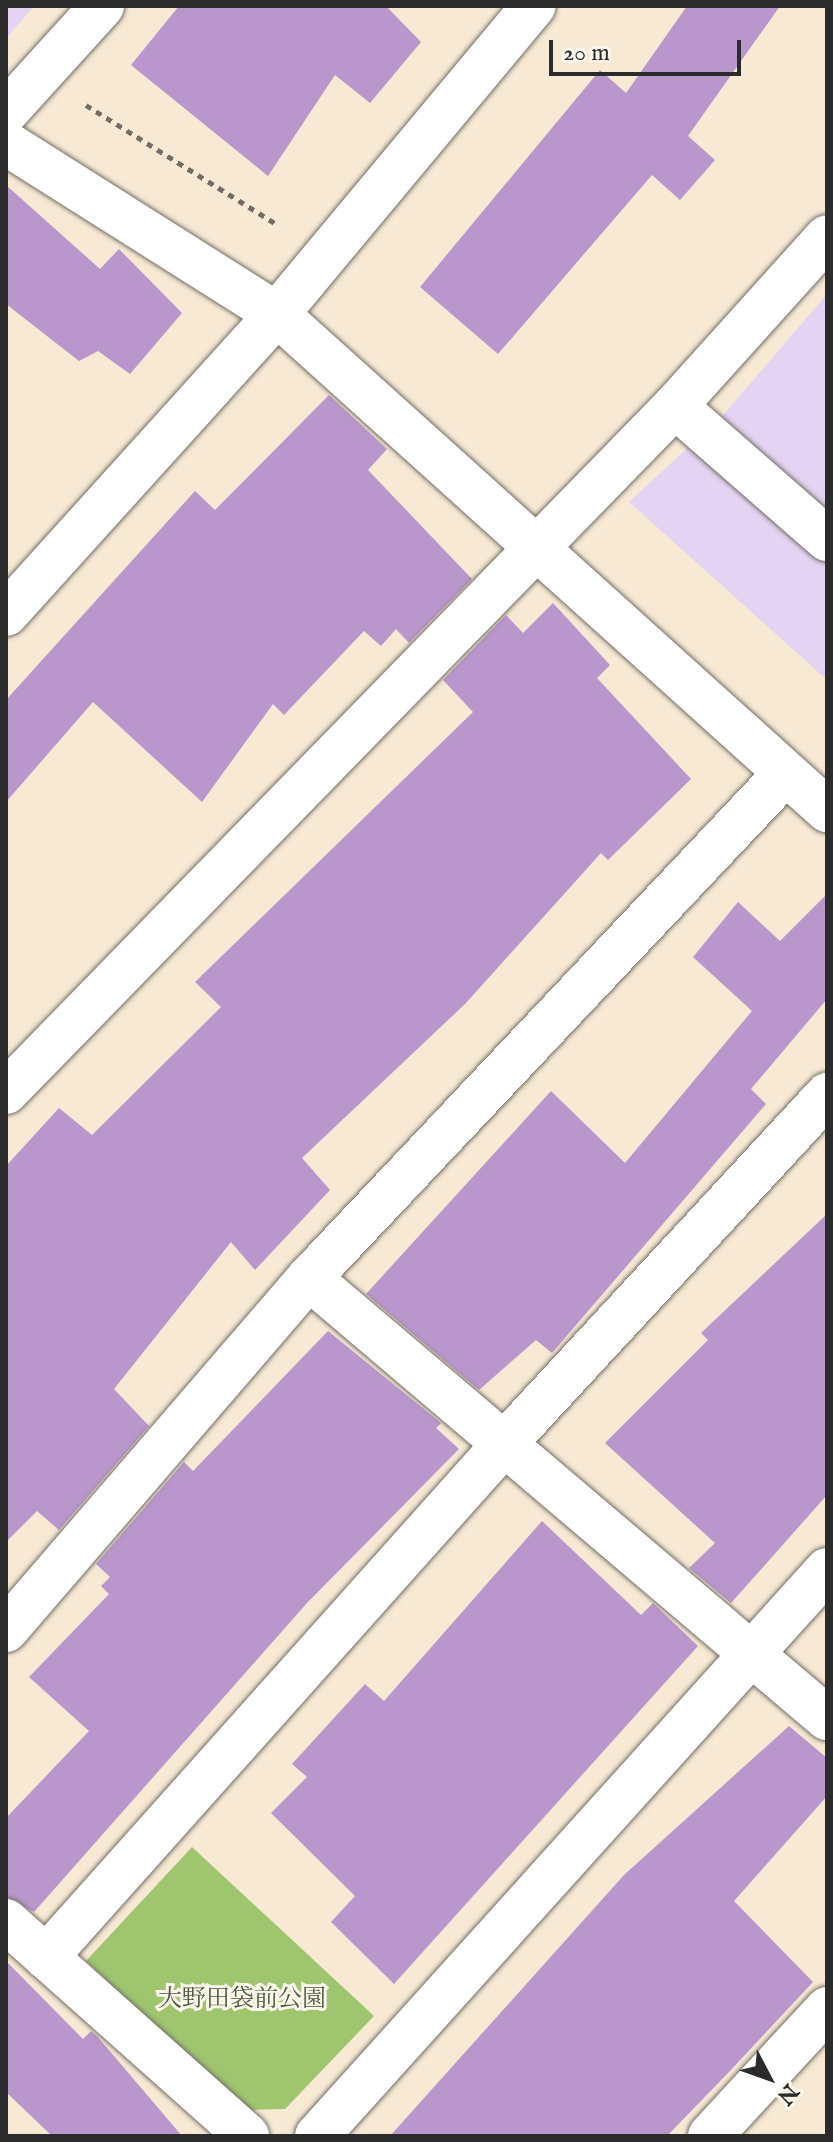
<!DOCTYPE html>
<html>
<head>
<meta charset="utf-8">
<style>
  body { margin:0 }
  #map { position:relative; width:833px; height:2142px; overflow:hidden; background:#f7e9d4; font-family:"IM FELL English","Noto Serif JP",serif }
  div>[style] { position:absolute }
  .built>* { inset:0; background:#e4d3f2 }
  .green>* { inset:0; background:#9fc56f }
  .building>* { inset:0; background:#b997cd }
  .path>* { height:5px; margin-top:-2.5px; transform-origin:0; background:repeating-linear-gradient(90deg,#726e66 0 6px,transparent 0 12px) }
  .roads { filter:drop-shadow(0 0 2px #726e66) drop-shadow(0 0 2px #726e66) }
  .minor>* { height:44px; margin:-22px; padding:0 22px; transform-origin:22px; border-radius:22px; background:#fff }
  span { translate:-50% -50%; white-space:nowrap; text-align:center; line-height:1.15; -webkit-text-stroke:6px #fbf7ec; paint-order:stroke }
  .park-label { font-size:24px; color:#4e593f }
  .frame { position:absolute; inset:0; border:8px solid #2b2b2b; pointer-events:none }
  .north { position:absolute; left:729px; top:2038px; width:80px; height:80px; -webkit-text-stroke:6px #fbf7ec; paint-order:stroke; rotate:131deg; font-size:22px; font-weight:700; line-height:32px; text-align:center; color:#2b2b2b }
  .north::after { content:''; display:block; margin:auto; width:28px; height:36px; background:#2b2b2b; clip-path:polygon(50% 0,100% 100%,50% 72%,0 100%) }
  .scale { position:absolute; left:549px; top:40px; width:192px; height:36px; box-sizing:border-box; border:4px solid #2b2b2b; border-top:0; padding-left:10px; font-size:24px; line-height:28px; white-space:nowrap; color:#2b2b2b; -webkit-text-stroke:6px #fbf7ec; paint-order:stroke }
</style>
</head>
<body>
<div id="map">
  <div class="built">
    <div style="clip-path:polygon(6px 6px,34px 6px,8px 36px,6px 35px)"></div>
    <div style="clip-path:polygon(827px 294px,827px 680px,629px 502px,724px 414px)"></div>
  </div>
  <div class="green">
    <div style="clip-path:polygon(192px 1847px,374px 2016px,285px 2109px,246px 2110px,86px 1961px)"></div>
  </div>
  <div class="building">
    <div style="clip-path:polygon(179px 6px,386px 6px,421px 42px,370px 103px,335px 75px,268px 176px,131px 65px)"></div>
    <div style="clip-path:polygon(687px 6px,780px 6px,688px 136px,715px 160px,680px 200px,652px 175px,498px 354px,420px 287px,600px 70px,626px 93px)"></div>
    <div style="clip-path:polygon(6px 185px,100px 269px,119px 249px,182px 313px,130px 374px,98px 351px,79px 361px,6px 304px)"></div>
    <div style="clip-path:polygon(329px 395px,387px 449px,368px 470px,472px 579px,409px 643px,396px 629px,381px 646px,364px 631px,284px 715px,273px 704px,202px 802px,93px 702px,6px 802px,6px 700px,195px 491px,215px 510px)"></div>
    <div style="clip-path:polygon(553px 603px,610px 665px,597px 678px,691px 779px,608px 860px,601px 853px,465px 1004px,302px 1158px,330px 1190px,255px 1270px,231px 1242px,114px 1389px,149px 1426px,59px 1530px,37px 1511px,6px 1542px,6px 1166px,59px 1108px,92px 1135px,221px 1007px,195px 982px,473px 712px,443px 680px,506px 615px,523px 633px)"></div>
    <div style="clip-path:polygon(827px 894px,827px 999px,751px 1089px,766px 1104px,552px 1353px,536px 1340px,479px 1390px,366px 1294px,551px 1091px,625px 1163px,752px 1011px,693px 957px,738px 902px,780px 941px)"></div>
    <div style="clip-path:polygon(827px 1214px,827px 1495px,731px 1603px,689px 1568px,715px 1543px,605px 1443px,708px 1340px,701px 1333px)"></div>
    <div style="clip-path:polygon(328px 1331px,441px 1423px,436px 1428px,459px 1449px,307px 1603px,34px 1912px,6px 1897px,6px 1818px,89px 1731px,29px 1677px,109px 1594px,101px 1586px,110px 1577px,96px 1564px,184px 1462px,193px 1471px)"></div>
    <div style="clip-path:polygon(542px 1521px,641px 1615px,653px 1603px,698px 1646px,394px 1984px,331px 1922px,355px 1896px,271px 1813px,307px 1777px,292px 1764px,365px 1684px,384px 1701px)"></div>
    <div style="clip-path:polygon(789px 1726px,827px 1758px,827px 1796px,734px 1901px,813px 1982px,729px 2072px,667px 2136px,390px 2136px,624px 1875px)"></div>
    <div style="clip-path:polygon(6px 1961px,83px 2039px,91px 2031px,97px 2036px,182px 2136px,52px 2136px,6px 2092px)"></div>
  </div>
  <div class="path">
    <div style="left:86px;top:105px;width:226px;rotate:32deg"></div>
  </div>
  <div class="roads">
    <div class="minor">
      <div style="left:6px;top:112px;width:143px;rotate:-47.8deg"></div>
      <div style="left:6px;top:143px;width:320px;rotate:32.3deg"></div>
      <div style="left:277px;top:314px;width:741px;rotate:42.04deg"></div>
      <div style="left:675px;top:406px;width:202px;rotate:41.2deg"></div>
      <div style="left:6px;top:614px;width:404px;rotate:-47.9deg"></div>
      <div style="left:277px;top:314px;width:401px;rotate:-50.2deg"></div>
      <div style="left:6px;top:1092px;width:958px;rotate:-45.72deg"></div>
      <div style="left:675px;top:406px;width:227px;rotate:-48deg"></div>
      <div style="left:309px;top:1278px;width:680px;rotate:40.35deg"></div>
      <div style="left:6px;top:1630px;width:464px;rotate:-49.3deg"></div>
      <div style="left:309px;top:1278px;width:693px;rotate:-46.64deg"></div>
      <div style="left:6px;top:1921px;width:323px;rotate:41.7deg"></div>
      <div style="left:46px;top:1957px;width:688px;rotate:-48.24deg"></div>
      <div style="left:504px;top:1444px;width:476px;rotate:-47.2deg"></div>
      <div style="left:317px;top:2136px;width:762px;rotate:-47.98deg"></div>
      <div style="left:710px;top:2136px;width:173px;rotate:-47.3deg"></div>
    </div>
  </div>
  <div class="park-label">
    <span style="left:242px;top:2000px">大野田袋前公園</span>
  </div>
  <div class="frame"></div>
  <div class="north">N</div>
  <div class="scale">20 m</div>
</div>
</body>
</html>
